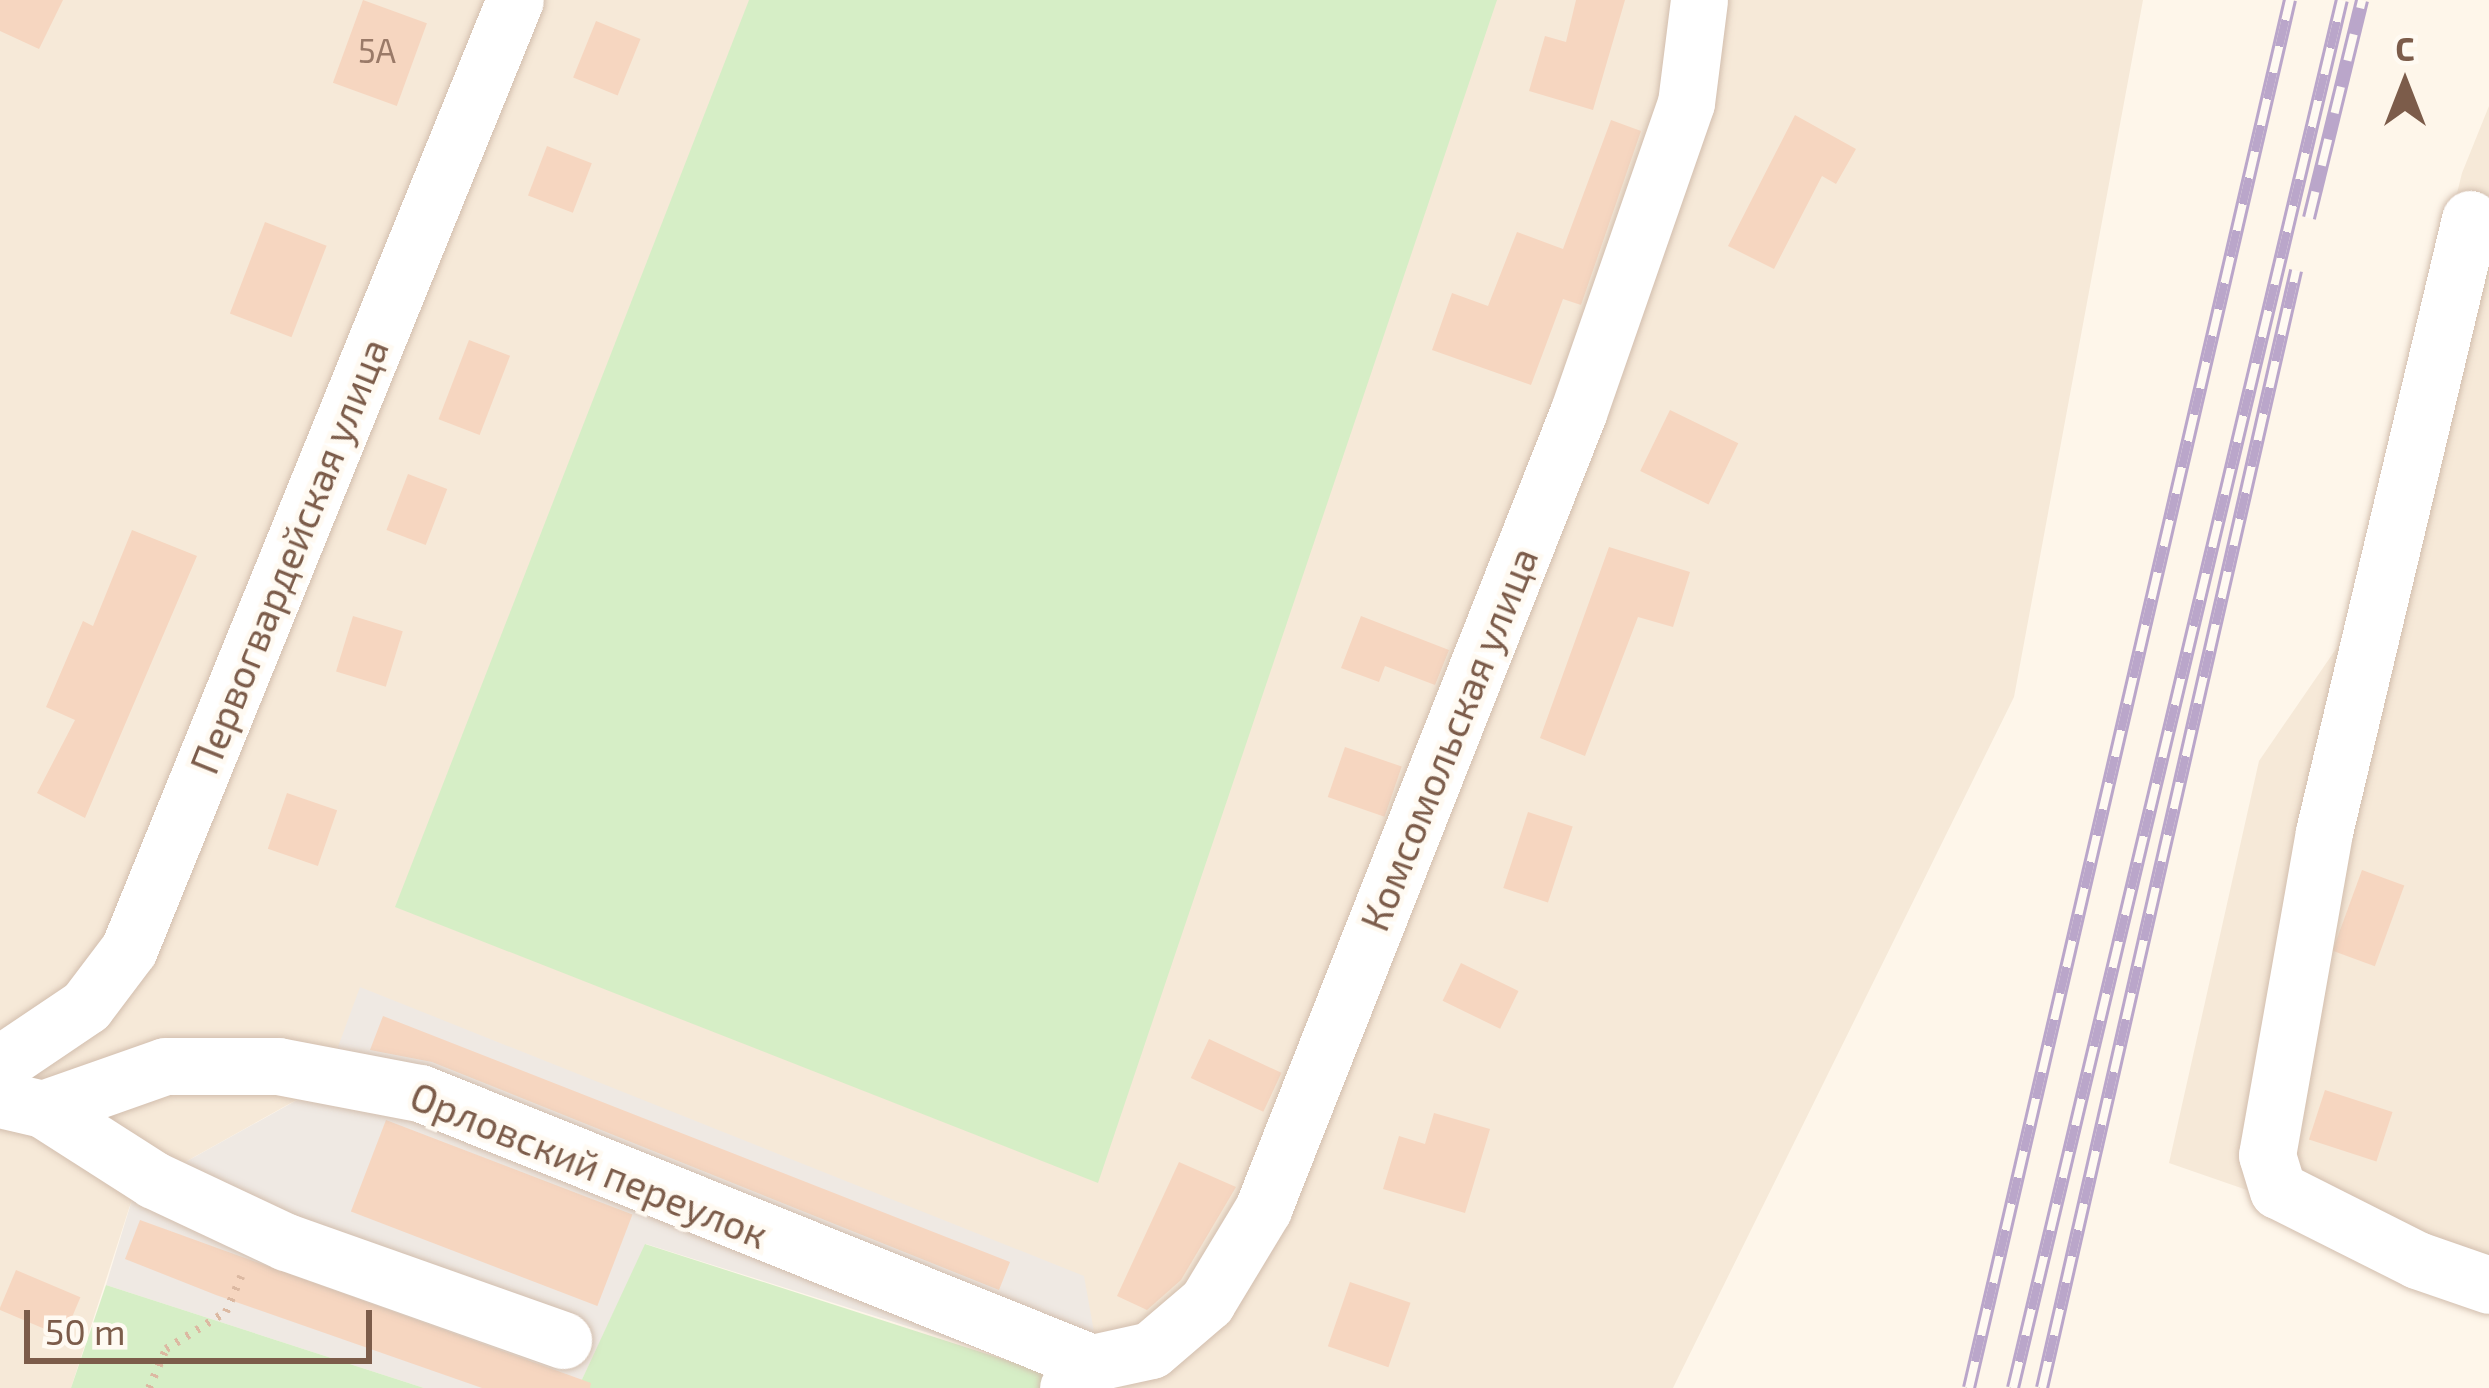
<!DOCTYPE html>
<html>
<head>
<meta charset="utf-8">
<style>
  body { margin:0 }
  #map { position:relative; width:2489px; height:1388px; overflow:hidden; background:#fef6ea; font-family:"Exo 2",sans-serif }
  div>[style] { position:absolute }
  .residential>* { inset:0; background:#f6e9d8 }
  .industrial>* { inset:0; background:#efe9e3 }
  .green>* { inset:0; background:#d6eec6 }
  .building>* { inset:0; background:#f6d6c0; transform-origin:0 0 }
  .path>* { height:8px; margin-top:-4px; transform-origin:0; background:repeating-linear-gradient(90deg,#dcb9a2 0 3px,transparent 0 12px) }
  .roads { filter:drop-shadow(0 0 3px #d2beae) drop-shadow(0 0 3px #d2beae) }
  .minor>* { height:57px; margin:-28.5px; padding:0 28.5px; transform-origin:28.5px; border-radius:28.5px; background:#fff }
  .rail>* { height:14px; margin-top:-7px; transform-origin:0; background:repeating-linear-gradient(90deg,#fffaf2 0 27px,#baa6ca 0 54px); box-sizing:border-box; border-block:3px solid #baa6ca }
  span { translate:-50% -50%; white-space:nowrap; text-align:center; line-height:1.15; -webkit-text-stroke:9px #fffaf2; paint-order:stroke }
  .number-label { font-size:33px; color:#9a7a68 }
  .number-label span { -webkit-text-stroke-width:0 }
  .street-label { font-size:39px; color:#7c5c4a }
  .north { position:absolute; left:2345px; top:24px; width:120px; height:120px; -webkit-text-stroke:9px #fffaf2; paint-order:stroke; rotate:0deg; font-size:33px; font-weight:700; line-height:48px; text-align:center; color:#7c5c4a }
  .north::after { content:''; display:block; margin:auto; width:42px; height:54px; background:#7c5c4a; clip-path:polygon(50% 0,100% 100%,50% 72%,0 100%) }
  .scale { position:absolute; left:24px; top:1310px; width:348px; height:54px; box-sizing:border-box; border:6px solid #7c5c4a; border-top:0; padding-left:15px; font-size:36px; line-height:42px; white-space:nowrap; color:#7c5c4a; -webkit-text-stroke:9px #fffaf2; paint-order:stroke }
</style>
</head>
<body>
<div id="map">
  <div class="residential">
    <div style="clip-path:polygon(0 0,2143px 0,2014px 697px,1673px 1388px,1104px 1388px,325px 1084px,135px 1190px,71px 1388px,0 1388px)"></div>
    <div style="clip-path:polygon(2489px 106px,2489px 1274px,2169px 1163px,2259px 761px,2349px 630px,2462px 173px)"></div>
  </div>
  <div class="industrial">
    <div style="clip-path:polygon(360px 987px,1084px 1276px,1104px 1388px,646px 1244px,578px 1388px,424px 1388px,106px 1285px,135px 1190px,324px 1085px)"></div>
  </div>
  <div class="green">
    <div style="clip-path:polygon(749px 0,1497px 0,1098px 1183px,395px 907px)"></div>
    <div style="clip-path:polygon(645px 1244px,1093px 1388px,578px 1388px)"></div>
    <div style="clip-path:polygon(106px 1285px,424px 1388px,71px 1388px)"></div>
  </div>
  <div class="building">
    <div style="clip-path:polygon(0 0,63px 0,39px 49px,0 31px)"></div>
    <div style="left:363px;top:0;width:68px;height:88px;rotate:20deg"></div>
    <div style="clip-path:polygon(1576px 0,1625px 0,1593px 110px,1529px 91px,1545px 36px,1566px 42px)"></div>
    <div style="left:596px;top:21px;width:48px;height:61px;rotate:22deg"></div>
    <div style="clip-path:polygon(1795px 115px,1856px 149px,1836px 184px,1822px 176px,1774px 269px,1728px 246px)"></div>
    <div style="clip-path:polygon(1611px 120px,1641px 131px,1581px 305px,1563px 299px,1531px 385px,1432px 350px,1452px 293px,1488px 306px,1517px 232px,1563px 249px)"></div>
    <div style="left:547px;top:146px;width:48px;height:53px;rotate:21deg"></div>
    <div style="left:265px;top:222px;width:66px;height:98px;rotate:21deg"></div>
    <div style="left:469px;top:340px;width:44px;height:85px;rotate:21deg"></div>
    <div style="left:1670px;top:410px;width:76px;height:68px;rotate:26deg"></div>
    <div style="left:408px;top:474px;width:42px;height:60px;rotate:21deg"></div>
    <div style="clip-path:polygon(132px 530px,197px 556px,85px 818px,37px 793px,75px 720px,46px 707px,83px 621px,93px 626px)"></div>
    <div style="clip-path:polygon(1609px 547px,1690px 572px,1673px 627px,1638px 617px,1585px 756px,1540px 738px)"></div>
    <div style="left:353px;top:616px;width:52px;height:58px;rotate:17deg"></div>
    <div style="clip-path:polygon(1361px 616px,1449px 650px,1435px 685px,1385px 666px,1379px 682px,1341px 668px)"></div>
    <div style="left:1345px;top:747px;width:60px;height:53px;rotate:19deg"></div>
    <div style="left:287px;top:793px;width:53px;height:59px;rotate:19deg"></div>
    <div style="left:1528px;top:812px;width:47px;height:80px;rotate:18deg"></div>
    <div style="left:2362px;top:870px;width:45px;height:86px;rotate:20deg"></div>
    <div style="left:1461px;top:963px;width:64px;height:42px;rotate:26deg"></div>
    <div style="clip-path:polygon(383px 1016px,1010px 1262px,999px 1290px,432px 1062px,370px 1050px)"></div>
    <div style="left:1209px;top:1039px;width:80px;height:43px;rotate:25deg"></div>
    <div style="left:2325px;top:1090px;width:71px;height:52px;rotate:18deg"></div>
    <div style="clip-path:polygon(1434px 1113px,1490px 1129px,1465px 1213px,1383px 1189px,1399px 1136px,1425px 1144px)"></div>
    <div style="left:386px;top:1120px;width:264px;height:98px;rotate:21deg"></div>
    <div style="clip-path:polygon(1179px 1162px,1236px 1187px,1181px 1280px,1147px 1310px,1117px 1296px)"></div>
    <div style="clip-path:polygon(140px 1220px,591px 1383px,590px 1388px,482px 1388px,216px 1295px,125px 1259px)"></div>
    <div style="left:16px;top:1270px;width:70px;height:43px;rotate:23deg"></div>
    <div style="left:1350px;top:1282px;width:64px;height:68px;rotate:19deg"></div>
  </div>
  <div class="path">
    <div style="left:149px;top:1388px;width:43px;rotate:-66.4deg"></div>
    <div style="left:166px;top:1349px;width:70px;rotate:-31.7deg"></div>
    <div style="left:226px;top:1312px;width:39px;rotate:-67deg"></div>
  </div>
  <div class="roads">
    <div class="minor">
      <div style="left:2470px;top:219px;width:630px;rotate:103.4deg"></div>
      <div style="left:2324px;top:832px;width:328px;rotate:100deg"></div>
      <div style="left:2267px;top:1155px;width:37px;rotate:73deg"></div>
      <div style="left:2278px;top:1190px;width:156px;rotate:26.7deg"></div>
      <div style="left:2417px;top:1260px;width:76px;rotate:19.1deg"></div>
      <div style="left:0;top:1064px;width:104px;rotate:-34deg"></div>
      <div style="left:86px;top:1006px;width:71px;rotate:-53deg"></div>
      <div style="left:129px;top:949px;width:1024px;rotate:-67.87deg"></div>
      <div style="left:0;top:1099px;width:44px;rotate:13.1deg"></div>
      <div style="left:43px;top:1109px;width:129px;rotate:-19.4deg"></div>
      <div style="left:165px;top:1066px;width:113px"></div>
      <div style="left:278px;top:1066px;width:145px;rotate:10.8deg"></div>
      <div style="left:420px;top:1093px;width:724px;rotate:21.89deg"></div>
      <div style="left:43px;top:1109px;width:132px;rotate:32.6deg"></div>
      <div style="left:154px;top:1180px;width:146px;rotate:25.2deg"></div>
      <div style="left:286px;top:1242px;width:294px;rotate:19.5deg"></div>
      <div style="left:1068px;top:1388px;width:35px;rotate:-46deg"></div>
      <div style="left:1092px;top:1363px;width:60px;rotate:-12.4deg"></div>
      <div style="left:1151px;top:1350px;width:74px;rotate:-40.6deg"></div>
      <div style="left:1207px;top:1302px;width:109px;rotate:-58.9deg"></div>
      <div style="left:1263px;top:1209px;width:856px;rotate:-68.41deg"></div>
      <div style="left:1578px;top:413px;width:328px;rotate:-70.8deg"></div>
      <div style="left:1686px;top:103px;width:104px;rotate:-82.8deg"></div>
    </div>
  </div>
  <div class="rail">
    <div style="left:2309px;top:218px;width:224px;rotate:-76.3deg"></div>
    <div style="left:1969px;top:1388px;width:1425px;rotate:-76.98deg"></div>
    <div style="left:2013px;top:1388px;width:1426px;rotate:-76.67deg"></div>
    <div style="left:2042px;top:1388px;width:1146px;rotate:-77.19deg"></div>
  </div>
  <div class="number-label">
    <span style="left:377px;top:51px">5А</span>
  </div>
  <div class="street-label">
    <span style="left:289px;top:556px;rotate:-68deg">Первогвардейская улица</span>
    <span style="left:1449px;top:739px;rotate:-68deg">Комсомольская улица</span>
    <span style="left:589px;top:1165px;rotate:22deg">Орловский переулок</span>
  </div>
  <div class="north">С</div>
  <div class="scale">50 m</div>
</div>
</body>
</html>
